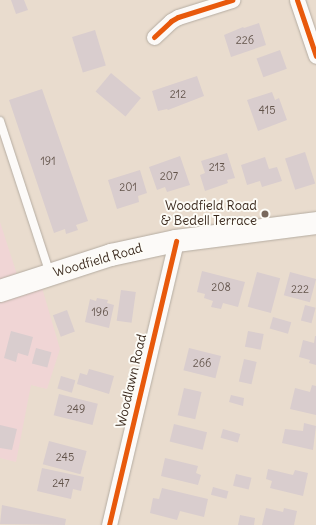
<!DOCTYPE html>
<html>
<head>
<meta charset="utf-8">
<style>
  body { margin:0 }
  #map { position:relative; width:316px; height:525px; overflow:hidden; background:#e9dcce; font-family:Delius,sans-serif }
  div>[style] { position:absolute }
  .built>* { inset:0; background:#f0d5d5 }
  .building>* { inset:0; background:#d9cdce; transform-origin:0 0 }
  .roads { filter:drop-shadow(0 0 1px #b5aca1) drop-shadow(0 0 1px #b5aca1) }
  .service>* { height:8px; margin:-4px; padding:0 4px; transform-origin:4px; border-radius:4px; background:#fcfaf8 }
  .minor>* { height:15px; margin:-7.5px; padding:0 7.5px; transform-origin:7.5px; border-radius:7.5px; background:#fcfaf8 }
  .secondary>* { height:22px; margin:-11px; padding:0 11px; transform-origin:11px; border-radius:11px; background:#fcfaf8 }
  .cycleway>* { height:5px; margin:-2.5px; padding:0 2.5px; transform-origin:2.5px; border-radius:2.5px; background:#e8590c }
  .dots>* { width:11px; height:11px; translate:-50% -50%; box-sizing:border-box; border:2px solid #fdfcf7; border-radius:50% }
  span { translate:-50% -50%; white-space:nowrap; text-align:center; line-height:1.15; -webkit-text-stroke:4px #fdfcf7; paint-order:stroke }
  .number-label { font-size:11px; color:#62534a }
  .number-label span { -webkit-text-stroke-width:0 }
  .poi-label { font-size:13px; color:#3b2a1e }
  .right { translate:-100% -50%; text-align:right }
  .street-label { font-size:13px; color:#3b2a1e }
</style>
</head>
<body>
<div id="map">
  <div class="built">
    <div style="clip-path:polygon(0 222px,21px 287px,40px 281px,60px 349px,47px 389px,31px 385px,16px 462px,0 458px)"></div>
  </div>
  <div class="building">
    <div style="clip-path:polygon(11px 0,24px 0,28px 10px,16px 14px)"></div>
    <div style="clip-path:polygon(259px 23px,266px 45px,231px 57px,224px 35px,243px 27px,244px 28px)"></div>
    <div style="left:95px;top:30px;width:37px;height:24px;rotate:73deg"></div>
    <div style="left:280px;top:50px;width:20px;height:25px;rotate:70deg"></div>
    <div style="left:111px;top:73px;width:39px;height:24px;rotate:40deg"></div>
    <div style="clip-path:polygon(197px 76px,204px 96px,168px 110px,167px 109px,158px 111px,152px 91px)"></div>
    <div style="clip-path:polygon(42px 89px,88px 221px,76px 225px,78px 230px,66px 234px,65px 229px,54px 233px,9px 100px)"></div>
    <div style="clip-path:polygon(272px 92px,275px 100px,279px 98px,287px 120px,258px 131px,247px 100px)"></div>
    <div style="left:305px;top:152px;width:33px;height:21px;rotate:72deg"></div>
    <div style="clip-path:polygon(227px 153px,235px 178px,227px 180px,228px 183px,205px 191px,200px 175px,205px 173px,201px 161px)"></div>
    <div style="clip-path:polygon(180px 156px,190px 185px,167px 192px,165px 187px,157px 190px,149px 167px)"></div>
    <div style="clip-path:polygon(265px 157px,269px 169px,277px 167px,282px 181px,262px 187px,260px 181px,247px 185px,241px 165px)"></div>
    <div style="clip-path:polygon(140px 170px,147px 193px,138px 196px,139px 202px,117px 209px,108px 180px)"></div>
    <div style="clip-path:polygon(202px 271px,245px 282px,238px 307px,223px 303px,221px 309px,211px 307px,213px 301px,204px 298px,205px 294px,197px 292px)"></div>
    <div style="left:257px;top:272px;width:24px;height:36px;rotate:15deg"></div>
    <div style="left:290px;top:272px;width:27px;height:24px;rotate:15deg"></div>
    <div style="left:121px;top:290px;width:15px;height:31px;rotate:8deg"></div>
    <div style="clip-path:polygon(97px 298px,108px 300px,107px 303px,114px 305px,109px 328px,85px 322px,90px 299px,96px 301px)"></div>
    <div style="left:305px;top:305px;width:11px;height:16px;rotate:15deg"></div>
    <div style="left:67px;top:310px;width:23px;height:15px;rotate:70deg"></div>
    <div style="left:273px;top:317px;width:19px;height:12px;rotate:16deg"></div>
    <div style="clip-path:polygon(11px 331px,33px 337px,28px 356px,18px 353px,16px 362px,4px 358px)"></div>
    <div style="left:248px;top:331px;width:16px;height:16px;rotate:11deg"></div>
    <div style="clip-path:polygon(315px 336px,316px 336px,316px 365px,309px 363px,310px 360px,299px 357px,303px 340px,314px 343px)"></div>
    <div style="left:36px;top:348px;width:16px;height:16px;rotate:15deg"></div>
    <div style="left:189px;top:348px;width:33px;height:23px;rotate:14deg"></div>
    <div style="left:244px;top:359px;width:13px;height:23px;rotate:13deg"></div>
    <div style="clip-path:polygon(89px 369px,114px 376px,109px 394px,77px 384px,80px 373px,87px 375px)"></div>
    <div style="left:61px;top:376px;width:15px;height:13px;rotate:16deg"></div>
    <div style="clip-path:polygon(312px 385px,316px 386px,316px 415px,290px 409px,295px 388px,310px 392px)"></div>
    <div style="left:184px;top:388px;width:18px;height:28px;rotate:13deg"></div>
    <div style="left:59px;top:394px;width:40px;height:22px;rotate:14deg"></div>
    <div style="clip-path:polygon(231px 395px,244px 398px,243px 406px,229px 402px)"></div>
    <div style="clip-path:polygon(304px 423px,316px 426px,313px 450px,282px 443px,285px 429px,303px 431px)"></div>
    <div style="left:174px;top:424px;width:34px;height:18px;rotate:14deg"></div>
    <div style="clip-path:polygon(0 425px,17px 429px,12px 450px,0 448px)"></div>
    <div style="left:223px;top:429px;width:18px;height:9px;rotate:16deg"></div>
    <div style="left:49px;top:441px;width:39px;height:24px;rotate:15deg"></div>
    <div style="clip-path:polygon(165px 458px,198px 466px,196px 473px,201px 475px,198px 485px,161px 476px)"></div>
    <div style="clip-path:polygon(42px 468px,84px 477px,81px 491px,73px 489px,71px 499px,37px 491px)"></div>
    <div style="clip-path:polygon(268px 469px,293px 475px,295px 470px,308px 473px,303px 496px,270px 488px,272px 481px,266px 479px)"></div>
    <div style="left:236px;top:474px;width:16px;height:12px;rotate:14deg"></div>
    <div style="left:213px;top:487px;width:16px;height:8px;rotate:15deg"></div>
    <div style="clip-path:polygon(162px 488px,208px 499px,204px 517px,180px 511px,177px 520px,150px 513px,153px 498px,159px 499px)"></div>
    <div style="clip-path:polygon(2px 505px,66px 519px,65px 525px,0 524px)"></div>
    <div style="clip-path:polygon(266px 508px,283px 512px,284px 508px,297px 511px,294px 525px,262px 525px)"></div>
    <div style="clip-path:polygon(240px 515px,255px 518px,254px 525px,238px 525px)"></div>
  </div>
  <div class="roads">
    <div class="service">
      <div style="left:0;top:121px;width:161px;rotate:71.9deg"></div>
    </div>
    <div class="minor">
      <div style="left:297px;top:0;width:59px;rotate:71.3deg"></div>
      <div style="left:154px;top:37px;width:23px;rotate:-43deg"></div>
      <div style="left:171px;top:21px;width:8px;rotate:-30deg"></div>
      <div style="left:178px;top:17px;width:57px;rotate:-17.5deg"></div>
      <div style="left:109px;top:525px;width:292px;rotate:-76.7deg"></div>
    </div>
    <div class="secondary">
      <div style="left:0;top:291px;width:117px;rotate:-18deg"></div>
      <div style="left:111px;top:255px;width:66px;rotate:-12.2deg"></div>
      <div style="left:176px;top:241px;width:141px;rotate:-7.3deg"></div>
    </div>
  </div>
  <div class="cycleway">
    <div style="left:297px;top:0;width:59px;rotate:71.3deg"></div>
    <div style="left:154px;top:37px;width:23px;rotate:-43deg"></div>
    <div style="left:171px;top:21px;width:8px;rotate:-30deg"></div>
    <div style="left:178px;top:17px;width:57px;rotate:-17.5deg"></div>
    <div style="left:109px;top:525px;width:292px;rotate:-76.7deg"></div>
  </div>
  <div class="dots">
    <div style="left:265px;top:214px;background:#78685c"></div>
  </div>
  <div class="number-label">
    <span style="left:245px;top:40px">226</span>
    <span style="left:178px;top:94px">212</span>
    <span style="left:267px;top:110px">415</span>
    <span style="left:48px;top:161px">191</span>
    <span style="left:217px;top:167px">213</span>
    <span style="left:169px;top:176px">207</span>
    <span style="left:128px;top:187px">201</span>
    <span style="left:221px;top:287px">208</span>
    <span style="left:300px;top:289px">222</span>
    <span style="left:100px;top:312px">196</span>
    <span style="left:202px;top:363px">266</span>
    <span style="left:76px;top:409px">249</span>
    <span style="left:65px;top:457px">245</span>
    <span style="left:61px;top:483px">247</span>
  </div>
  <div class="poi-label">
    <span class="right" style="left:257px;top:214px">Woodfield Road<br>&amp; Bedell Terrace</span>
  </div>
  <div class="street-label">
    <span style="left:98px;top:261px;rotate:-16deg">Woodfield Road</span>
    <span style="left:132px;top:381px;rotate:-77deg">Woodlawn Road</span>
  </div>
</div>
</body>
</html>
